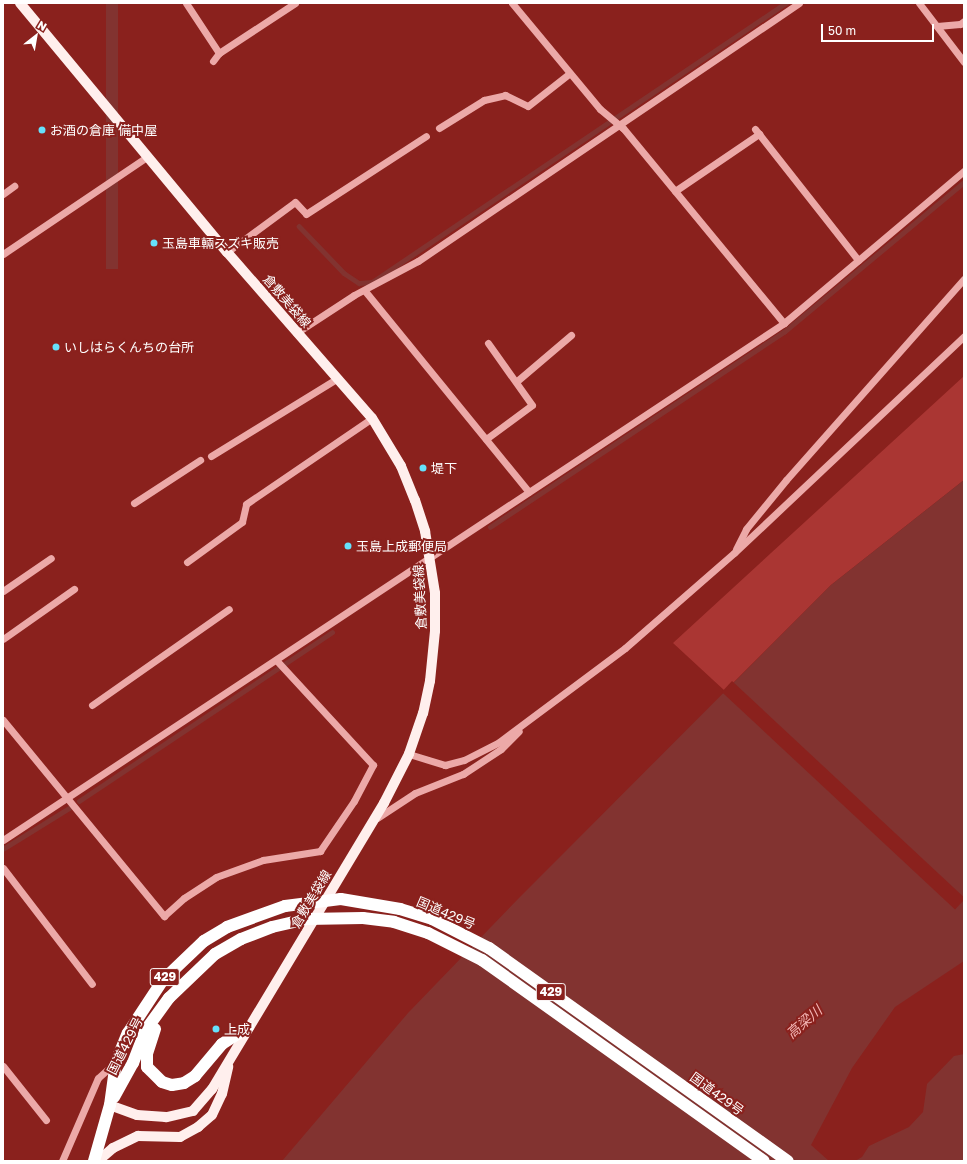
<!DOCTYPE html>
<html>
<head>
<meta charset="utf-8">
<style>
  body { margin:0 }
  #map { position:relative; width:967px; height:1164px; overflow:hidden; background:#8a211d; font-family:"Golos Text","Noto Sans JP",sans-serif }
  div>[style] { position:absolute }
  .green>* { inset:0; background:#aa3633 }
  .water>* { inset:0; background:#823330; transform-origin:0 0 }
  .pier>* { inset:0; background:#8a211d; transform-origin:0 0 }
  .stream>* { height:4.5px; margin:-2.25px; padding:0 2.25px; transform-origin:2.25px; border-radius:2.25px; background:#823330 }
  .minor>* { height:7px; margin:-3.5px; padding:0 3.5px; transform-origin:3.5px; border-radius:3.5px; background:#eca9a8 }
  .major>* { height:10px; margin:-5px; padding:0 5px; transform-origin:5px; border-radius:5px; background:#ffefed }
  .highway>* { height:12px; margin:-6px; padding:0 6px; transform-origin:6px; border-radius:6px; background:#fff }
  .dots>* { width:11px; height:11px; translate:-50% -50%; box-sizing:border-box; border:2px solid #8a211d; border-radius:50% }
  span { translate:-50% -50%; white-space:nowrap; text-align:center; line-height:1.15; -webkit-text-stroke:4px #8a211d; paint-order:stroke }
  .shield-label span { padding:1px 3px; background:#8a211d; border:1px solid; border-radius:3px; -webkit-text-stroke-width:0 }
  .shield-label { font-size:12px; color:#fff; font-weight:700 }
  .poi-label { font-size:13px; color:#fff }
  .left { translate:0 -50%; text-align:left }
  .street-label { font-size:13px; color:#fff }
  .water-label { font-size:14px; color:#f3b5b4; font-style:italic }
  .frame { position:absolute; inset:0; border:4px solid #fff; pointer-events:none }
  .north { position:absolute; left:16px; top:16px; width:40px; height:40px; -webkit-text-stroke:3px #8a211d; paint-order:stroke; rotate:31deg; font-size:11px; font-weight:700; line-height:16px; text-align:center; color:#fff }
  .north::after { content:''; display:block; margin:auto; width:14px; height:18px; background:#fff; clip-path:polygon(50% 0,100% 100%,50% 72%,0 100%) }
  .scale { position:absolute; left:821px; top:24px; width:113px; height:18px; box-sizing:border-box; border:2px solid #fff; border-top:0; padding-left:5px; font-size:12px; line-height:14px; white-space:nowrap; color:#fff; -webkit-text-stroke:3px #8a211d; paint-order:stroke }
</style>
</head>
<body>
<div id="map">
  <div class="green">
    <div style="clip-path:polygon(964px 376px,964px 480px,831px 585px,725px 691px,673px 643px)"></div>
  </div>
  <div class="water">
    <div style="left:106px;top:3px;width:12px;height:266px"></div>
    <div style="clip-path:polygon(964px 480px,964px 961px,895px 1007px,852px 1068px,811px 1145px,829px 1161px,282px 1161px,408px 1013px,518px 899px,831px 585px)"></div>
    <div style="clip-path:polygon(964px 1054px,964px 1161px,855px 1161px,862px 1157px,869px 1146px,909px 1127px,923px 1112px,927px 1084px,954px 1056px)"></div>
  </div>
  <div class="pier">
    <div style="left:732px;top:681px;width:319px;height:15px;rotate:43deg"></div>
  </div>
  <div class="stream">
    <div style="left:299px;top:226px;width:65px;rotate:46.2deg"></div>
    <div style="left:344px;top:273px;width:18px;rotate:34deg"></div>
    <div style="left:359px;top:283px;width:13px;rotate:-4deg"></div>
    <div style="left:372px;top:282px;width:499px;rotate:-34deg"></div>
    <div style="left:490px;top:527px;width:353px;rotate:-33.6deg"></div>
    <div style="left:784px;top:332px;width:234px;rotate:-39.8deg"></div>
    <div style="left:79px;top:801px;width:304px;rotate:-33.7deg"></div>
    <div style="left:3px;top:849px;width:78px;rotate:-31.8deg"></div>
  </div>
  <div class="minor">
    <div style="left:186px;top:3px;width:60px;rotate:56.6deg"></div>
    <div style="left:219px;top:53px;width:10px;rotate:127deg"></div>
    <div style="left:512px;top:3px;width:138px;rotate:50.3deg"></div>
    <div style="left:600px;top:109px;width:30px;rotate:40deg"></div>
    <div style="left:623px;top:128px;width:253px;rotate:50.5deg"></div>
    <div style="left:919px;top:3px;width:74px;rotate:52.7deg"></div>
    <div style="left:937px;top:26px;width:23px;rotate:-5deg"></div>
    <div style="left:960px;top:24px;width:5px;rotate:-37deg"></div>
    <div style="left:219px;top:53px;width:91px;rotate:-33.3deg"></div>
    <div style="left:439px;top:128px;width:53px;rotate:-31.9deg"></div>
    <div style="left:484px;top:100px;width:22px;rotate:-13deg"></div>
    <div style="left:505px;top:95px;width:25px;rotate:26deg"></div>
    <div style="left:528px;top:106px;width:53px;rotate:-38.2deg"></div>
    <div style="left:755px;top:129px;width:167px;rotate:51.8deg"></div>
    <div style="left:675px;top:191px;width:102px;rotate:-34.2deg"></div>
    <div style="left:3px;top:194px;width:14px;rotate:-36deg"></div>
    <div style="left:227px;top:252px;width:84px;rotate:-36.3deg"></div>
    <div style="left:295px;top:202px;width:16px;rotate:47deg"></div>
    <div style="left:306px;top:214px;width:143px;rotate:-33deg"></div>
    <div style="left:3px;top:254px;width:174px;rotate:-34deg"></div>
    <div style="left:365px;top:291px;width:259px;rotate:50.8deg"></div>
    <div style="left:296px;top:333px;width:69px;rotate:-33.2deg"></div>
    <div style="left:354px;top:295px;width:72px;rotate:-28deg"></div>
    <div style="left:418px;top:261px;width:460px;rotate:-34.1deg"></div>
    <div style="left:517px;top:381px;width:71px;rotate:-40.4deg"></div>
    <div style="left:486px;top:439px;width:57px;rotate:-36.5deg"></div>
    <div style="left:532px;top:405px;width:76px;rotate:-125.4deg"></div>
    <div style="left:211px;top:456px;width:149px;rotate:-31.6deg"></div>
    <div style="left:134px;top:503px;width:79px;rotate:-33.1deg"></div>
    <div style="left:736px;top:549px;width:22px;rotate:-63deg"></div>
    <div style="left:746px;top:529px;width:63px;rotate:-50.8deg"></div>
    <div style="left:786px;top:480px;width:268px;rotate:-48.5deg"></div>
    <div style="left:187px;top:562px;width:68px;rotate:-36deg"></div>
    <div style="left:242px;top:522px;width:18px;rotate:-77deg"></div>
    <div style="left:246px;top:504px;width:153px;rotate:-34.3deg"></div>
    <div style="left:3px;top:591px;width:58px;rotate:-34.5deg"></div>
    <div style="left:3px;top:639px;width:87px;rotate:-35.2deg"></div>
    <div style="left:92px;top:705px;width:167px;rotate:-35deg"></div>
    <div style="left:3px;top:720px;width:254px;rotate:50.6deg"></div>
    <div style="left:164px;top:916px;width:27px;rotate:-42deg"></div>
    <div style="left:184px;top:898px;width:38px;rotate:-33deg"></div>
    <div style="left:216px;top:877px;width:50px;rotate:-19.9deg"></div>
    <div style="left:263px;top:860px;width:58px;rotate:-9deg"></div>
    <div style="left:320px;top:851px;width:60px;rotate:-55.8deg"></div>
    <div style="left:354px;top:801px;width:41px;rotate:-62.2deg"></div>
    <div style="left:373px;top:765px;width:143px;rotate:-132.7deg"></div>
    <div style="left:409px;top:754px;width:38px;rotate:17deg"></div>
    <div style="left:445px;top:765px;width:20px;rotate:-15deg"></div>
    <div style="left:464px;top:760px;width:39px;rotate:-27deg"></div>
    <div style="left:499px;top:742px;width:157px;rotate:-36.7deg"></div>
    <div style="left:625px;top:648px;width:145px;rotate:-41.1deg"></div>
    <div style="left:734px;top:553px;width:316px;rotate:-43.3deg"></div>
    <div style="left:377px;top:818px;width:45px;rotate:-33.3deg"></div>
    <div style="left:415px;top:793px;width:52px;rotate:-21.6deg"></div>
    <div style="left:463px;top:774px;width:45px;rotate:-33.3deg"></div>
    <div style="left:501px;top:749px;width:25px;rotate:-45deg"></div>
    <div style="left:3px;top:840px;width:937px;rotate:-33.5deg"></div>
    <div style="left:784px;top:323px;width:236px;rotate:-40.2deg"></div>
    <div style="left:3px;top:868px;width:146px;rotate:52.5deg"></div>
    <div style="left:3px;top:1066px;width:69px;rotate:51.5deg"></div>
    <div style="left:62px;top:1161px;width:90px;rotate:-66.6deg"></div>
    <div style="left:98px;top:1078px;width:24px;rotate:-42deg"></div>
  </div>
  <div class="major">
    <div style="left:20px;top:3px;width:324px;rotate:50.3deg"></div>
    <div style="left:227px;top:252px;width:220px;rotate:48.9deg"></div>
    <div style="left:372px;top:418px;width:56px;rotate:58.9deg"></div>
    <div style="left:401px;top:466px;width:37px;rotate:68deg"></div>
    <div style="left:415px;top:500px;width:33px;rotate:72deg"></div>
    <div style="left:425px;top:531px;width:63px;rotate:80.8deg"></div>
    <div style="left:435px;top:593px;width:38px;rotate:90deg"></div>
    <div style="left:435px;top:631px;width:50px;rotate:95.7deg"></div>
    <div style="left:430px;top:681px;width:33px;rotate:102deg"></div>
    <div style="left:423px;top:713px;width:43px;rotate:108.9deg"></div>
    <div style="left:409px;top:754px;width:55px;rotate:117deg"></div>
    <div style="left:384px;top:803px;width:334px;rotate:121deg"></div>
    <div style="left:212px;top:1089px;width:29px;rotate:131deg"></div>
    <div style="left:193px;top:1111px;width:28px;rotate:167deg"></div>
    <div style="left:166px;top:1117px;width:29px;rotate:-176deg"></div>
    <div style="left:137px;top:1115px;width:29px;rotate:-160deg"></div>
    <div style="left:98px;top:1161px;width:20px;rotate:-41deg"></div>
    <div style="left:113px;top:1148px;width:28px;rotate:-26deg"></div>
    <div style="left:138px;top:1136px;width:42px;rotate:1.4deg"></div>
    <div style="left:180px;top:1137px;width:21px;rotate:-29deg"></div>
    <div style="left:198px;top:1127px;width:18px;rotate:-41deg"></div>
    <div style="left:212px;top:1115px;width:23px;rotate:-65deg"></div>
    <div style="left:222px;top:1094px;width:28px;rotate:-77deg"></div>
  </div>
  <div class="highway">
    <div style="left:155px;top:1029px;width:25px;rotate:108deg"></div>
    <div style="left:147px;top:1053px;width:14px;rotate:90deg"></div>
    <div style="left:147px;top:1067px;width:21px;rotate:45deg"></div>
    <div style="left:162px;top:1082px;width:10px;rotate:17deg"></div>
    <div style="left:172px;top:1085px;width:12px;rotate:-9deg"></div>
    <div style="left:184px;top:1083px;width:13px;rotate:-32deg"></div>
    <div style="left:195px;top:1076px;width:42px;rotate:-49.8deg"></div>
    <div style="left:222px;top:1044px;width:31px;rotate:-33deg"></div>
    <div style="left:114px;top:1097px;width:39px;rotate:-61deg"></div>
    <div style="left:133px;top:1063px;width:34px;rotate:-69deg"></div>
    <div style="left:145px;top:1031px;width:41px;rotate:-54deg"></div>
    <div style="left:169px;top:998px;width:64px;rotate:-43.7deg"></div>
    <div style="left:215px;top:954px;width:30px;rotate:-30deg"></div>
    <div style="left:241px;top:939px;width:33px;rotate:-21deg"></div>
    <div style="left:272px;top:927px;width:35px;rotate:-13deg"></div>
    <div style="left:306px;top:919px;width:57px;rotate:-1deg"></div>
    <div style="left:363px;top:918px;width:31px;rotate:7deg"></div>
    <div style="left:394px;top:922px;width:36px;rotate:18deg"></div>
    <div style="left:428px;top:933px;width:60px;rotate:26.6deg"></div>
    <div style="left:482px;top:960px;width:346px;rotate:35.5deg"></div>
    <div style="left:94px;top:1161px;width:58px;rotate:-74.1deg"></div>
    <div style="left:110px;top:1105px;width:43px;rotate:-82.1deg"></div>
    <div style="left:116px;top:1062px;width:31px;rotate:-68deg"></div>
    <div style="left:128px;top:1033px;width:64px;rotate:-56.6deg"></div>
    <div style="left:163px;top:980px;width:57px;rotate:-43.6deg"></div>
    <div style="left:204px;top:941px;width:27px;rotate:-31deg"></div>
    <div style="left:227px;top:927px;width:62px;rotate:-19.9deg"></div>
    <div style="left:285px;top:906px;width:56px;rotate:-7.1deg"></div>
    <div style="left:341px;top:899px;width:60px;rotate:9.6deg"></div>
    <div style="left:400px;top:909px;width:34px;rotate:17deg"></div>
    <div style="left:432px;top:919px;width:64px;rotate:27deg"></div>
    <div style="left:489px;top:948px;width:367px;rotate:35.5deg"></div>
  </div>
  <div class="dots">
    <div style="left:42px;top:130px;background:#66e1fc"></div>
    <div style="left:154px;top:243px;background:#66e1fc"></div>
    <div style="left:56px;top:347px;background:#66e1fc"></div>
    <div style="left:423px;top:468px;background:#66e1fc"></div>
    <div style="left:348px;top:546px;background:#66e1fc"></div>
    <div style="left:216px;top:1029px;background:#66e1fc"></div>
  </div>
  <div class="shield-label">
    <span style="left:165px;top:977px">429</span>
    <span style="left:551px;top:992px">429</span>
  </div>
  <div class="poi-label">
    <span class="left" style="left:50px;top:130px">お酒の倉庫 備中屋</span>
    <span class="left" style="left:162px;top:243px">玉島車輛スズキ販売</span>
    <span class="left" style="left:64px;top:347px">いしはらくんちの台所</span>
    <span class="left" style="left:431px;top:468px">堤下</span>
    <span class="left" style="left:356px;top:546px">玉島上成郵便局</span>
    <span class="left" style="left:224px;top:1029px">上成</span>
  </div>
  <div class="street-label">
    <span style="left:287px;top:301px;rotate:49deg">倉敷美袋線</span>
    <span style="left:420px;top:597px;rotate:-93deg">倉敷美袋線</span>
    <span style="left:311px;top:899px;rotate:-59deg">倉敷美袋線</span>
    <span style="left:446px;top:913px;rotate:23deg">国道429号</span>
    <span style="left:125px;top:1046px;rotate:-63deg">国道429号</span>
    <span style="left:717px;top:1094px;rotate:36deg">国道429号</span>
  </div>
  <div class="water-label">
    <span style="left:804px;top:1022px;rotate:-41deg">高梁川</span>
  </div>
  <div class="frame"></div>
  <div class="north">N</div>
  <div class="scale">50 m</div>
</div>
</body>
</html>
